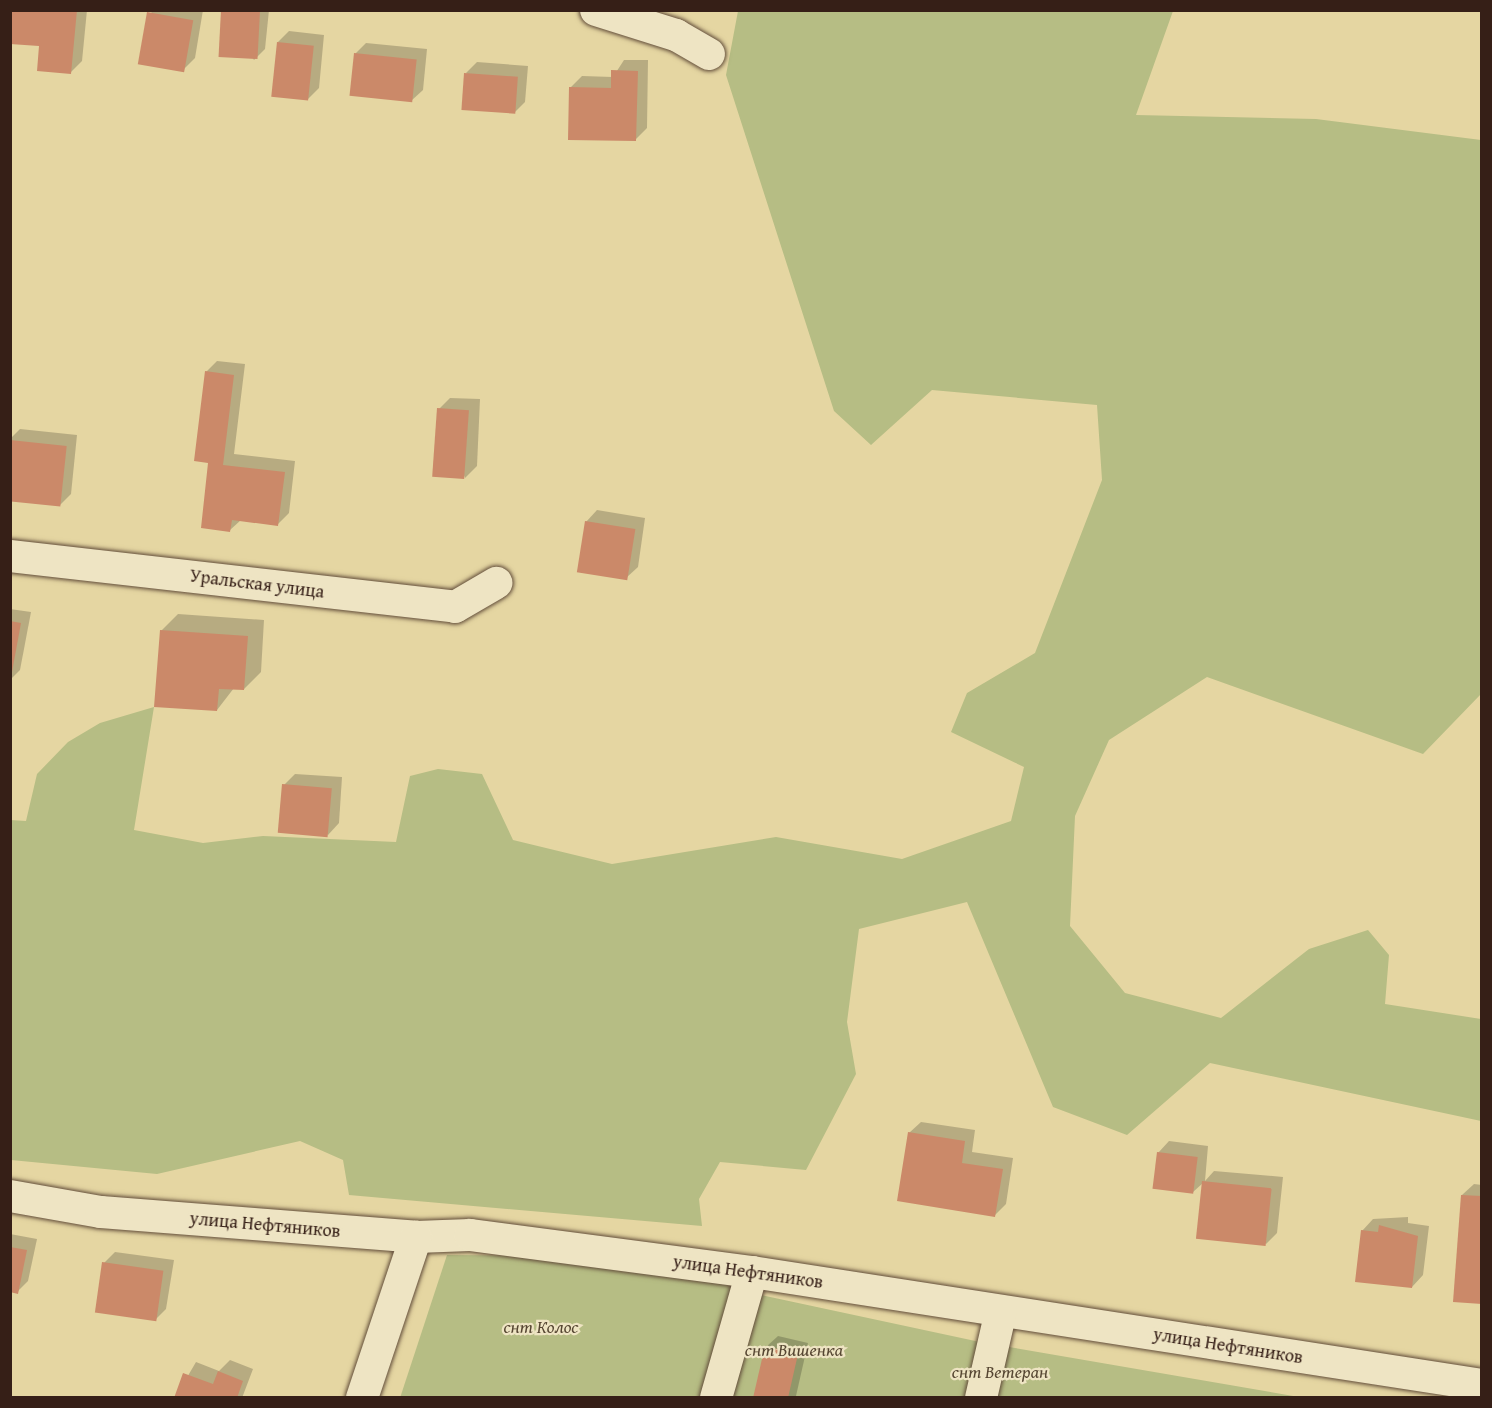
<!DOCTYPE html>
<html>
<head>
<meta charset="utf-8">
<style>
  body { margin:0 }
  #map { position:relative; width:1492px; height:1408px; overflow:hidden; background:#e5d6a2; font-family:"Gentium Book Plus",serif }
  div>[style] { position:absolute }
  .green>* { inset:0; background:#b6bd84 }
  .shadow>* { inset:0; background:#0003 }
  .building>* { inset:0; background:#cb8969; transform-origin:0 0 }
  .roads { filter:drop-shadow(0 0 2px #624d3a) drop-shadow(0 0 2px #624d3a) }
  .street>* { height:32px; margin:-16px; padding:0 16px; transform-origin:16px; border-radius:16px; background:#eee4c3 }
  span { translate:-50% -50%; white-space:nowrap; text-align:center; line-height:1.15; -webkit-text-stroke:4.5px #eee4c3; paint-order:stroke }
  .street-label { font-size:18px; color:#361f17 }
  .park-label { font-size:18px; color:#564632; font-style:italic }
  .frame { position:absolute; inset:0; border:12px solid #361f17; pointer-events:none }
</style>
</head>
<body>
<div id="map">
  <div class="green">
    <div style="clip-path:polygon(738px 11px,1173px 11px,1136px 115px,1316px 119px,1481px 140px,1481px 694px,1423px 754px,1207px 677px,1109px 740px,1075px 816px,1070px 926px,1125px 993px,1221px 1018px,1309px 949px,1368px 930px,1389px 955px,1385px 1004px,1481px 1019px,1481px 1121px,1210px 1063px,1127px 1135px,1053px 1107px,967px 902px,859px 929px,847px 1022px,856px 1074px,806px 1170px,720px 1162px,699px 1199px,702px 1226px,349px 1195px,343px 1160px,300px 1141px,157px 1174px,11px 1160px,10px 820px,26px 821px,37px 774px,68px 742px,100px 723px,154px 707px,134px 830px,203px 843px,263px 836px,396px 842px,410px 776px,438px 769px,482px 774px,513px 840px,612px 864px,776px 837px,902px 859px,1011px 821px,1024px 767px,951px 732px,967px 693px,1035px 653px,1102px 480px,1097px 405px,932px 390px,871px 445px,834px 411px,726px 75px)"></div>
    <div style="clip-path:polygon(447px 1255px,551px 1256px,738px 1287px,700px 1397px,400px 1398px)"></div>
    <div style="clip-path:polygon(761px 1295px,980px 1342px,1299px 1397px,727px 1398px)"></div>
  </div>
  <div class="shadow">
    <div style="clip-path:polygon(10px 10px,87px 10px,82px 61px,71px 72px)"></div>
    <div style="clip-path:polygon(150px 10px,203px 10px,195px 58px,184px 69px)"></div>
    <div style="clip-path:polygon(223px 10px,269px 10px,265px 49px,254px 60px)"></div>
    <div style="clip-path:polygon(289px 31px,324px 35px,319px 88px,308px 99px,278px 42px)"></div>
    <div style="clip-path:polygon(366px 43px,427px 49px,423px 90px,411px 101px,355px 54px)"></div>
    <div style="clip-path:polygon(624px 60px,648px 60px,647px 128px,636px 139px,570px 88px,582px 76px,613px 77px)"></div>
    <div style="clip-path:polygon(477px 62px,528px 66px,525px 102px,514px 113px,466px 73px)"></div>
    <div style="clip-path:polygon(217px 361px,245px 364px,234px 454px,295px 461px,289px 513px,278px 524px,241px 520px,230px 530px,206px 372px)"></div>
    <div style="clip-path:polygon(450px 398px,480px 399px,477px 466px,465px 478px,439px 409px)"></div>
    <div style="clip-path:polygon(20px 429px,77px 435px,71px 494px,60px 505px,10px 500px,10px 439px)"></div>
    <div style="clip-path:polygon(597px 510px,645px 518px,638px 567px,626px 578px,586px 522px)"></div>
    <div style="clip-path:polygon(10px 609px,31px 612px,20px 670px,10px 680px)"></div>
    <div style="clip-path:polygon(178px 614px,264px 620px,261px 672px,244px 689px,234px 688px,217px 710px,161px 631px)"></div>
    <div style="clip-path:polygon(295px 774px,342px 777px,339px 823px,328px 835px,284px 785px)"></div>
    <div style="clip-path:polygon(921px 1122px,975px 1130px,972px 1152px,1013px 1158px,1006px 1204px,995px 1215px,909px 1133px)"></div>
    <div style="clip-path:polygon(1169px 1141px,1208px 1146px,1205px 1181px,1214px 1171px,1283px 1177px,1277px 1233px,1266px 1244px,1203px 1183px,1193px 1192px,1158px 1153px)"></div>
    <div style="clip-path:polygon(1474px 1184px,1482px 1185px,1482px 1302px,1462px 1195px)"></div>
    <div style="clip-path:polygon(1408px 1217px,1408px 1223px,1429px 1226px,1423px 1275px,1412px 1287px,1362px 1231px,1373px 1219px)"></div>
    <div style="clip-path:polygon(10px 1234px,37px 1239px,28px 1281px,17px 1292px,10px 1291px)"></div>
    <div style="clip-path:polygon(115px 1252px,174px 1260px,166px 1309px,155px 1320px,104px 1263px)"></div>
    <div style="clip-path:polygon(778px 1336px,808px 1343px,796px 1396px,754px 1398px,766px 1347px)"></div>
    <div style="clip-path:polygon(230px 1360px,253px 1369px,242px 1398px,175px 1398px,196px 1362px,219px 1371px)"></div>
  </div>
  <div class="building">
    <div style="clip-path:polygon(10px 10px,77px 10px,71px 74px,37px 71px,39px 46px,10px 44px)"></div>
    <div style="left:221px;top:10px;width:39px;height:47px;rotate:3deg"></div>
    <div style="left:147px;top:12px;width:47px;height:53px;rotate:10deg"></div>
    <div style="left:277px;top:42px;width:37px;height:55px;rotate:6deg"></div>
    <div style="left:354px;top:53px;width:63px;height:43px;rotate:6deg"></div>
    <div style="clip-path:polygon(611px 70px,638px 71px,636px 141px,568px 140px,569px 87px,611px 88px)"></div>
    <div style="left:464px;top:73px;width:54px;height:37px;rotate:4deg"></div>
    <div style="clip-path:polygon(205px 371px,234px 375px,223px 465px,285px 472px,278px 526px,232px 520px,230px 532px,201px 528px,208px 463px,194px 461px)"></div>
    <div style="left:437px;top:408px;width:32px;height:69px;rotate:4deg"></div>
    <div style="left:10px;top:440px;width:57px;height:61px;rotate:6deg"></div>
    <div style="left:585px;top:521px;width:51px;height:52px;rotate:9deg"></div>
    <div style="clip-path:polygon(10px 621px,21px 623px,12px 672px,10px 672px)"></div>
    <div style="clip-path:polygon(160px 630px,248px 636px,244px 690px,219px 689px,217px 711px,154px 707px)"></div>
    <div style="left:282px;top:784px;width:50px;height:49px;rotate:5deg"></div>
    <div style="clip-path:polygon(908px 1132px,965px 1141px,962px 1163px,1003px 1169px,995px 1217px,897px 1201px)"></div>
    <div style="left:1157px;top:1152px;width:41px;height:37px;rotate:7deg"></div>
    <div style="left:1202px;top:1181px;width:70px;height:58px;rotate:6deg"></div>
    <div style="clip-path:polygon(1461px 1195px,1482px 1196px,1482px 1304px,1453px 1302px)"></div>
    <div style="clip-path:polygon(1379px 1225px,1418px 1236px,1412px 1288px,1355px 1282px,1361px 1230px,1378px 1232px)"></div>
    <div style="clip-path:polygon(10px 1247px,27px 1250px,18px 1294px,10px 1292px)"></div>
    <div style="left:102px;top:1262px;width:62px;height:51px;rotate:8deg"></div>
    <div style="clip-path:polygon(765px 1346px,798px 1354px,788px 1398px,753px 1398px)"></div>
    <div style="clip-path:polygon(218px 1371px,243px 1381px,237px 1398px,174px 1398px,183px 1373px,213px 1384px)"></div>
  </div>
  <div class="roads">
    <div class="street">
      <div style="left:596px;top:10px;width:84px;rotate:17.4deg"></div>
      <div style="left:676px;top:35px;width:38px;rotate:30deg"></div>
      <div style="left:10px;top:556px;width:448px;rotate:6.5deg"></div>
      <div style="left:455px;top:607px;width:48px;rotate:-30.3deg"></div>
      <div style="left:10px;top:1196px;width:92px;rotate:10deg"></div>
      <div style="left:101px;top:1212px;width:316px;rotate:4.5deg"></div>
      <div style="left:416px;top:1237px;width:54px;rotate:-2.1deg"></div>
      <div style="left:470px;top:1235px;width:284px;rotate:7.5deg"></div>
      <div style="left:752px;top:1272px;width:739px;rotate:8.8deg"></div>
      <div style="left:362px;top:1398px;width:170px;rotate:-71.5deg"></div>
      <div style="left:716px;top:1398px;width:131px;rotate:-74.1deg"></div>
      <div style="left:981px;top:1398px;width:89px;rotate:-77.1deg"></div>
    </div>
  </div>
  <div class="street-label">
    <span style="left:257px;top:584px;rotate:7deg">Уральская улица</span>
    <span style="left:265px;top:1225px;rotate:5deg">улица Нефтяников</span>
    <span style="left:748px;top:1272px;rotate:8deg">улица Нефтяников</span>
    <span style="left:1228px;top:1346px;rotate:9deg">улица Нефтяников</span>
  </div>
  <div class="park-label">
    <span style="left:541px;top:1327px">снт Колос</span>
    <span style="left:794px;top:1350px">снт Вишенка</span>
    <span style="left:1000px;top:1372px">снт Ветеран</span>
  </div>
  <div class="frame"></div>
</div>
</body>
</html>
